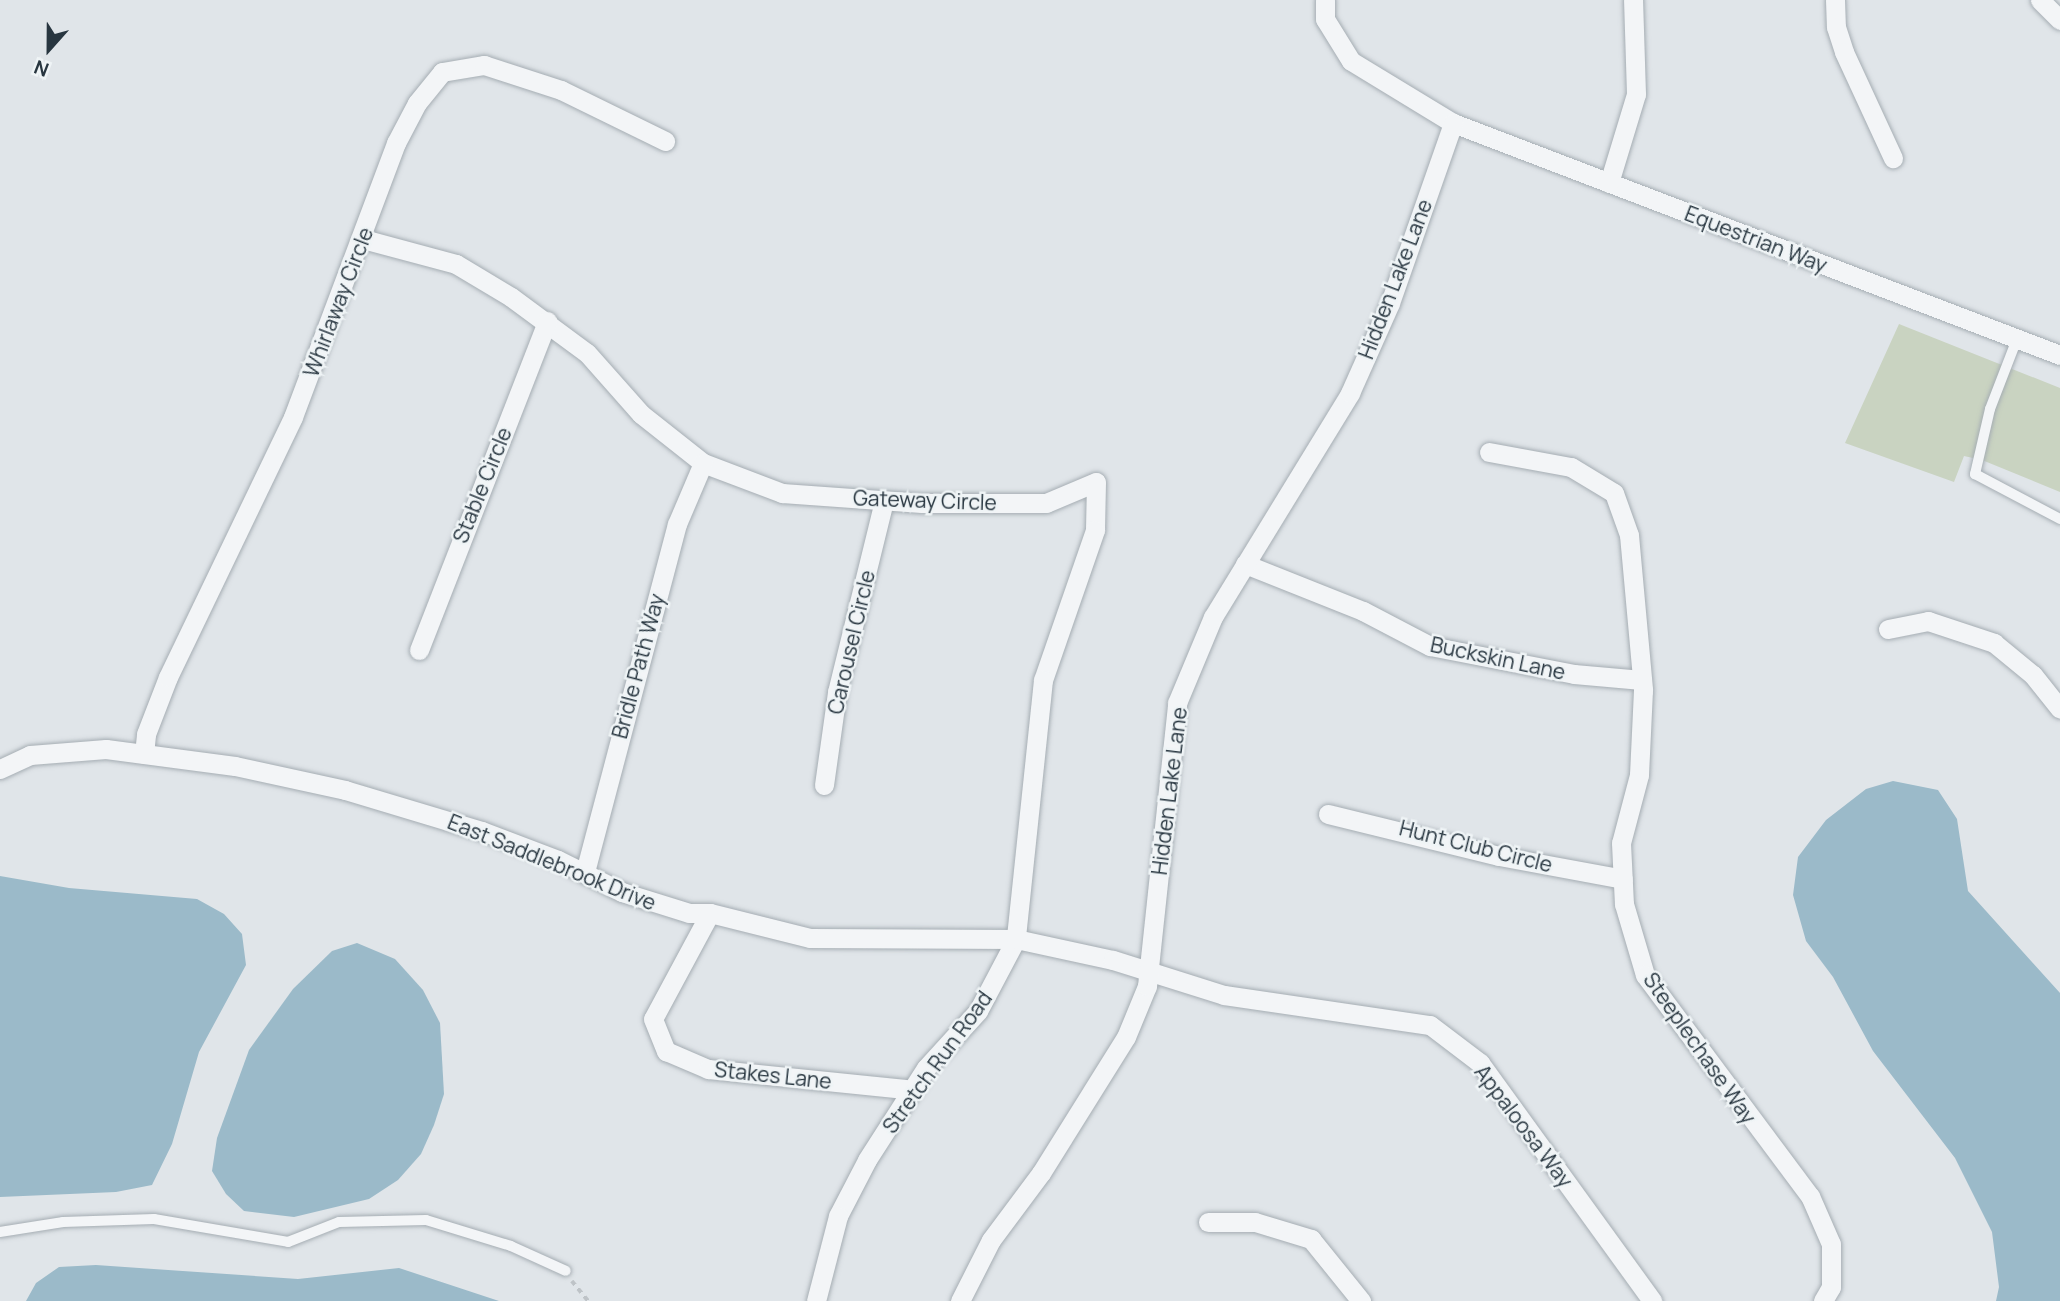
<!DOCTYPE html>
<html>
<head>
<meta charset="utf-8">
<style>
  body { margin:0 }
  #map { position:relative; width:2060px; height:1301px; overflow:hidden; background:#e0e5e9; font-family:Manrope,sans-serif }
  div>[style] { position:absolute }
  .green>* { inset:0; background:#c9d3c1 }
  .water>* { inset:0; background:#9bbac9 }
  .path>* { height:3.5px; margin-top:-1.75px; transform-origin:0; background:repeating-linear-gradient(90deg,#bec3c7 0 5px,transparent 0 10px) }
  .roads { filter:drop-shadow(0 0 2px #a5adb3) drop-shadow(0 0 2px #a5adb3) }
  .lane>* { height:10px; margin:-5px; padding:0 5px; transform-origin:5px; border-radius:5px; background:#f3f5f7 }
  .street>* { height:19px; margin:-9.5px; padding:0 9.5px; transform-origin:9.5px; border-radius:9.5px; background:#f3f5f7 }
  span { translate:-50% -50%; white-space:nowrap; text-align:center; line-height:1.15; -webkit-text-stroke:5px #eff4f6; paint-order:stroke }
  .street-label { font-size:21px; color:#283640 }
  .north { position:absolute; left:14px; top:14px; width:70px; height:70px; -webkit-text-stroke:5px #eff4f6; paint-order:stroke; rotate:201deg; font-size:19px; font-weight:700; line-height:28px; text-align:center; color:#283640 }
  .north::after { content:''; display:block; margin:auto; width:24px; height:32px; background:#283640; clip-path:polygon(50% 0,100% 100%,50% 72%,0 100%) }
</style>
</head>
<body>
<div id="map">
  <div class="green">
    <div style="clip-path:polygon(1899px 324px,2060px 388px,2060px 492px,1982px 460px,1964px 456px,1954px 482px,1845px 443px)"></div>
  </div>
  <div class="water">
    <div style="clip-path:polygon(1893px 781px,1938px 790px,1957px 819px,1968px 891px,2060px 993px,2060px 1301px,1996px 1301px,1999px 1287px,1992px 1232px,1955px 1158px,1873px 1051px,1833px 977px,1806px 941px,1793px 895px,1798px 857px,1826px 820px,1866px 789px)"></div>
    <div style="clip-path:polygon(0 876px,69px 888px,197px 899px,224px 914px,242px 934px,246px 965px,199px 1052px,172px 1144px,152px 1185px,116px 1192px,0 1197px)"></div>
    <div style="clip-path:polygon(357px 943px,395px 959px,423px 990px,440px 1023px,444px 1094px,434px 1125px,421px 1154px,398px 1180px,369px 1199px,294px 1217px,244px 1211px,226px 1194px,212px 1171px,217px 1138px,249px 1050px,293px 989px,332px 951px)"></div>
    <div style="clip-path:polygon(96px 1265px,298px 1279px,399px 1268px,499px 1301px,26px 1301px,36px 1283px,59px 1267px)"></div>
  </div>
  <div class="path">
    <div style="left:572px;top:1281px;width:26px;rotate:51deg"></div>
  </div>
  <div class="roads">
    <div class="lane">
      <div style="left:2017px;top:339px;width:75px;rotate:111.1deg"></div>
      <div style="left:1990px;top:409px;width:67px;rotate:103deg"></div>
      <div style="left:1975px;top:474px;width:96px;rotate:27.9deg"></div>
      <div style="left:0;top:1232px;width:64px;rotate:-9deg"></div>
      <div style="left:63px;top:1222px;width:91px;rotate:-1.9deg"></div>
      <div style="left:154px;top:1219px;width:136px;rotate:9.7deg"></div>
      <div style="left:288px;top:1242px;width:55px;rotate:-21.4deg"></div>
      <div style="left:339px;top:1222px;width:87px;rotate:-1.3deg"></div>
      <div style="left:426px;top:1220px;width:89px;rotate:17deg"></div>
      <div style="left:511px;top:1246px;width:60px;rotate:24.4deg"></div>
    </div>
    <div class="street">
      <div style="left:1325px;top:0;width:19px;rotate:90deg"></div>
      <div style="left:1325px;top:19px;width:49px;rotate:58.2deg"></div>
      <div style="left:1351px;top:61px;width:119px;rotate:31.3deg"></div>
      <div style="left:1453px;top:123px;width:650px;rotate:20.92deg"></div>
      <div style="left:1835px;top:0;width:27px;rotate:88deg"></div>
      <div style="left:1836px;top:27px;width:26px;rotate:72deg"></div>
      <div style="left:1844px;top:52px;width:117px;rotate:65.2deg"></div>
      <div style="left:2040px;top:0;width:28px;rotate:45deg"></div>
      <div style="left:1609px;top:183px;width:93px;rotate:-73.1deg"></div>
      <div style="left:1636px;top:94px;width:94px;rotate:-91.8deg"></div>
      <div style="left:363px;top:239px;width:96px;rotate:15deg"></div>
      <div style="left:456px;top:264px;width:64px;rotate:31deg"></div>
      <div style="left:511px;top:297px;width:94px;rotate:36.4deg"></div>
      <div style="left:587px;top:353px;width:81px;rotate:48.5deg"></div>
      <div style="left:641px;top:414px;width:79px;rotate:38.3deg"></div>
      <div style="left:703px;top:463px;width:85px;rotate:20.8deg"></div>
      <div style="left:782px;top:493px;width:140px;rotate:4.1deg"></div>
      <div style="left:922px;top:503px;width:124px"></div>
      <div style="left:1046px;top:503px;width:54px;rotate:-22.8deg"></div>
      <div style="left:1096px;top:482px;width:48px;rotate:91.2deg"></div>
      <div style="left:1095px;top:530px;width:159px;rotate:109.1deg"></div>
      <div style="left:1043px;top:680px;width:260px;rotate:96deg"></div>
      <div style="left:1016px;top:939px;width:81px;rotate:117.8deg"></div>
      <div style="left:978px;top:1011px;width:77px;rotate:132.4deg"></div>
      <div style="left:926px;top:1068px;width:109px;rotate:122.7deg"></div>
      <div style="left:867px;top:1160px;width:63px;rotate:117.4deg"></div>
      <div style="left:838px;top:1216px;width:88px;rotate:104.5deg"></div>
      <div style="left:1489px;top:452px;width:83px;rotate:10.4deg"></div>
      <div style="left:1571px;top:467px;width:50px;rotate:31.2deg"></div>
      <div style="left:1614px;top:493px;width:45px;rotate:70.3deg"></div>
      <div style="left:1629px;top:535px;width:156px;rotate:84.8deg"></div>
      <div style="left:1643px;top:690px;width:85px;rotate:92.7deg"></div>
      <div style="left:1639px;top:775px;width:70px;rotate:104.8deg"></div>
      <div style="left:1621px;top:843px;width:61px;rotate:87.2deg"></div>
      <div style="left:1624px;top:904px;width:74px;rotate:73.5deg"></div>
      <div style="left:1645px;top:975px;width:276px;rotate:53.3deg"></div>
      <div style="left:1810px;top:1196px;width:52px;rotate:66.4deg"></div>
      <div style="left:1831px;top:1244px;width:43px;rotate:90deg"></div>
      <div style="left:1831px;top:1287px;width:16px;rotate:120deg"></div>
      <div style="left:1245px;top:564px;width:127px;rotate:21.7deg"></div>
      <div style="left:1363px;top:611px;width:76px;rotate:27.6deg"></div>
      <div style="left:1430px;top:646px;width:147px;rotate:11deg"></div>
      <div style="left:1574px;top:674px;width:68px;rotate:5deg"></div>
      <div style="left:1888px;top:629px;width:41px;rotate:-11.3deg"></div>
      <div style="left:1928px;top:621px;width:70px;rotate:18.4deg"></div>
      <div style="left:1994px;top:643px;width:50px;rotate:39.4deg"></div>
      <div style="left:2033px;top:675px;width:43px;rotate:51.5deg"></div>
      <div style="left:419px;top:650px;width:353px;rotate:-68.7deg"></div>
      <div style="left:144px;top:754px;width:20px;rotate:-84deg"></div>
      <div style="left:146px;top:734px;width:61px;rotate:-68.9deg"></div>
      <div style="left:168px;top:677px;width:288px;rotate:-64.3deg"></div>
      <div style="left:293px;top:417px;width:293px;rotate:-69.4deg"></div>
      <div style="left:396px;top:143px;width:45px;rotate:-62.3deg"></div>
      <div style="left:417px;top:103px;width:40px;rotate:-51deg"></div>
      <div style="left:442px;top:72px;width:43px;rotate:-9.5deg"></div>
      <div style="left:484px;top:65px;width:81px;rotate:18deg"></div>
      <div style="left:561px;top:90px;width:116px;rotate:26.1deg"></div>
      <div style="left:0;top:769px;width:33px;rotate:-25deg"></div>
      <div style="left:30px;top:755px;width:76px;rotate:-4.5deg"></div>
      <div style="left:106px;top:749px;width:130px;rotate:7.5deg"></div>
      <div style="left:235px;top:766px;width:113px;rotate:12.3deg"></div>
      <div style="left:345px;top:790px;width:143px;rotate:16.7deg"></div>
      <div style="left:482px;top:831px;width:81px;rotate:20.9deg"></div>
      <div style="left:558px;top:860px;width:72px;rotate:26.6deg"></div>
      <div style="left:622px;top:892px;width:70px;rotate:17.4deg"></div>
      <div style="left:689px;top:913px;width:21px"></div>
      <div style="left:710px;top:913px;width:103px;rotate:14deg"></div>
      <div style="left:810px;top:938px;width:206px;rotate:0.3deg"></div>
      <div style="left:1016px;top:939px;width:99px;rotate:12.2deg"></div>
      <div style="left:1113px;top:960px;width:116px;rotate:17.5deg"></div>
      <div style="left:1224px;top:995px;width:208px;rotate:8.3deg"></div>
      <div style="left:1430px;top:1025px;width:63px;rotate:37.2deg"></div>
      <div style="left:1480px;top:1063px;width:294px;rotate:54.1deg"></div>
      <div style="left:824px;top:785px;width:94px;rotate:-82deg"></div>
      <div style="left:837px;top:692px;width:197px;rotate:-76.2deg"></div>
      <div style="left:1328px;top:814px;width:176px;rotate:13.8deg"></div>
      <div style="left:1499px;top:856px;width:126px;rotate:10.5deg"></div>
      <div style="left:585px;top:872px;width:360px;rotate:-75.2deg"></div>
      <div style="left:677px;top:524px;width:66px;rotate:-66.9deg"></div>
      <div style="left:710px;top:913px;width:120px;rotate:118.3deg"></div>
      <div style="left:653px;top:1019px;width:35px;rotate:68deg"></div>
      <div style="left:666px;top:1051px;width:46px;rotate:23.2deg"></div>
      <div style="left:708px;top:1069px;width:206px;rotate:5.8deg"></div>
      <div style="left:1208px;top:1222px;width:47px"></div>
      <div style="left:1255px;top:1222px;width:59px;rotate:16.9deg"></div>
      <div style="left:1311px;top:1239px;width:80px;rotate:51.1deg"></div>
      <div style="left:960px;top:1301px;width:68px;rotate:-63.1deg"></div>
      <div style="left:991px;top:1240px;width:84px;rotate:-53.3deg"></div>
      <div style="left:1041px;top:1173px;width:160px;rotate:-58deg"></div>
      <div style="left:1126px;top:1037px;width:55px;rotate:-67.6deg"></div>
      <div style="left:1147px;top:986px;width:285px;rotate:-83.9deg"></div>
      <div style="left:1177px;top:703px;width:93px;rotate:-67.3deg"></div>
      <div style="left:1213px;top:617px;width:263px;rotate:-58.5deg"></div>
      <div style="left:1350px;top:393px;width:98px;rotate:-66deg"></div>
      <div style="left:1390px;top:303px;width:191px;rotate:-70.7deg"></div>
    </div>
  </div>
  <div class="street-label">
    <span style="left:1756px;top:239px;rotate:21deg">Equestrian Way</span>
    <span style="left:1395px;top:279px;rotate:-69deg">Hidden Lake Lane</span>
    <span style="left:338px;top:302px;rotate:-69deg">Whirlaway Circle</span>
    <span style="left:482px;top:485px;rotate:-68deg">Stable Circle</span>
    <span style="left:925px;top:500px;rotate:2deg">Gateway Circle</span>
    <span style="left:851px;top:642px;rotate:-77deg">Carousel Circle</span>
    <span style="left:1498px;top:658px;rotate:12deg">Buckskin Lane</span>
    <span style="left:638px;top:666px;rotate:-75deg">Bridle Path Way</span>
    <span style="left:1169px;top:791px;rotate:-83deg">Hidden Lake Lane</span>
    <span style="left:1476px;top:846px;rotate:14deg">Hunt Club Circle</span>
    <span style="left:552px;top:862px;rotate:22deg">East Saddlebrook Drive</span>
    <span style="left:1700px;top:1048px;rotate:55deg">Steeplechase Way</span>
    <span style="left:937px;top:1062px;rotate:-54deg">Stretch Run Road</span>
    <span style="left:773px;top:1075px;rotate:6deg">Stakes Lane</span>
    <span style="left:1524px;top:1126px;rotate:53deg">Appaloosa Way</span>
  </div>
  <div class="north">N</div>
</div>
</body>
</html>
